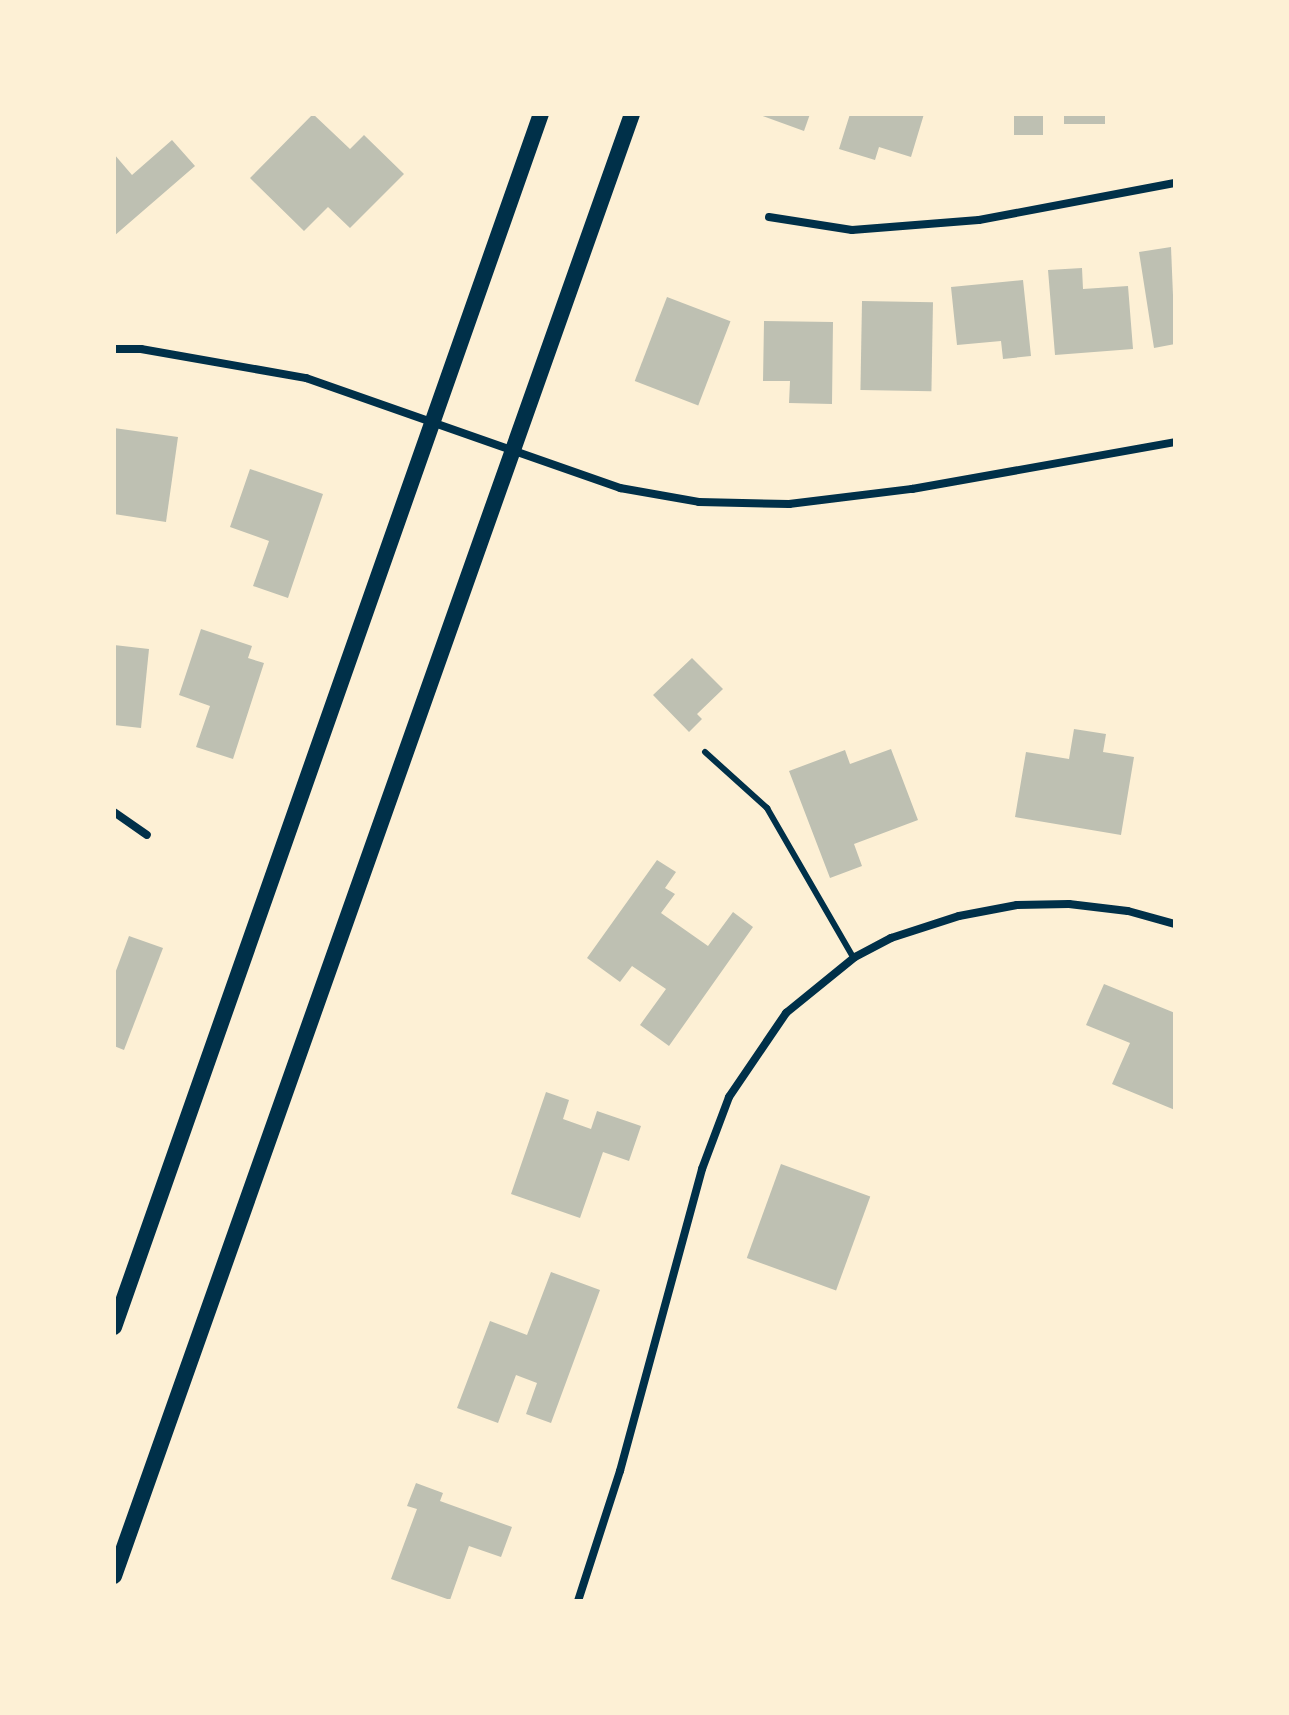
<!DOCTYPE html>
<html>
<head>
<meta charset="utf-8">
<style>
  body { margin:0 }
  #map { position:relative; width:1289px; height:1715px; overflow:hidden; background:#fdf0d5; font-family:Lato,sans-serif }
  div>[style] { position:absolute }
  .building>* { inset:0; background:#bec0b2; transform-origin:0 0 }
  .service>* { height:6px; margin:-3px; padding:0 3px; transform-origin:3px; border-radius:3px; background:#003049 }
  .minor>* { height:8px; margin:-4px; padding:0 4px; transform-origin:4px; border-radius:4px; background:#003049 }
  .secondary>* { height:16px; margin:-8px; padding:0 8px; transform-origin:8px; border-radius:8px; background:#003049 }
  span { translate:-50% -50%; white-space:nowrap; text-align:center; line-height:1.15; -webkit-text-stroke:8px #fdf0d5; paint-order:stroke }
  .frame { position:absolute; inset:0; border:116px solid #fdf0d5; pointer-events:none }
</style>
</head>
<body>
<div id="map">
  <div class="building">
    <div style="clip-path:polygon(313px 114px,350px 149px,364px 135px,404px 174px,350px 228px,328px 207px,304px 231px,250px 178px)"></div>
    <div style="clip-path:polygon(757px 114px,810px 114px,804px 131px)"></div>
    <div style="clip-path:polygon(850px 114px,924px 114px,911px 157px,879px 147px,875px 160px,839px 149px)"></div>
    <div style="left:1014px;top:114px;width:29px;height:21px"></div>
    <div style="left:1064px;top:114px;width:41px;height:10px"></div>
    <div style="clip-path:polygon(172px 140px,195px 166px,114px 236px,114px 154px,132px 175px)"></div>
    <div style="clip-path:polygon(1171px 247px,1175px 344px,1154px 348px,1139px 252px)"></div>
    <div style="clip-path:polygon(1082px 268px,1083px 289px,1128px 286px,1133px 349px,1055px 355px,1048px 270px)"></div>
    <div style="clip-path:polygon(1023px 280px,1031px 356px,1003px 359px,1001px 341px,957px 345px,951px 287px)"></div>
    <div style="left:667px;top:297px;width:68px;height:90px;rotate:21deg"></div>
    <div style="left:862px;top:301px;width:71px;height:89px;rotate:1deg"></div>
    <div style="clip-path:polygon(764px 321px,833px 322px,832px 404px,789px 403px,790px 381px,763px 381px)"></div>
    <div style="clip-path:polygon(114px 428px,178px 437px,166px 522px,114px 514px)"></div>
    <div style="clip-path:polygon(250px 469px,323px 494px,288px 598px,253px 586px,269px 541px,230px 527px)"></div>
    <div style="clip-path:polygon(201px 629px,252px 646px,248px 658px,264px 663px,233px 759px,196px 747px,210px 706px,179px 695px)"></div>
    <div style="clip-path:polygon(114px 645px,149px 649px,141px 728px,114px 725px)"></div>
    <div style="clip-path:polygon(692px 658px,723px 689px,697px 714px,702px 719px,689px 732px,653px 695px)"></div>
    <div style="clip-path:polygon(1074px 729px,1106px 734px,1103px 752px,1134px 757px,1121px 835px,1015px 817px,1026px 752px,1069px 759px)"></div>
    <div style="clip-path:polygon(891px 749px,918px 820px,854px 844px,862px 866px,830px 878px,789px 771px,845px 750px,850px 764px)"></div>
    <div style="clip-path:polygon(657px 860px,676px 872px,665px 888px,675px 894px,661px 913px,708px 946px,733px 912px,753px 927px,669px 1046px,640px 1025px,666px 989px,632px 966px,620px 982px,587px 958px)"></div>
    <div style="clip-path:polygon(129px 936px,163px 948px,124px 1050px,114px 1046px,114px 976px)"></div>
    <div style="clip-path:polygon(1104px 984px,1175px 1013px,1175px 1110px,1112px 1084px,1130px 1043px,1086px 1025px)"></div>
    <div style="clip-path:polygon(546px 1092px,569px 1100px,563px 1119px,591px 1129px,597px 1111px,641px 1126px,629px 1161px,603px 1152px,580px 1218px,511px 1194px)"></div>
    <div style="left:781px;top:1164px;width:95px;height:100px;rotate:20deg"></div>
    <div style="clip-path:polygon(551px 1272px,600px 1290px,551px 1423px,526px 1414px,537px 1383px,516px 1375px,498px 1423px,457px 1408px,490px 1321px,527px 1335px)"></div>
    <div style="clip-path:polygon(416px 1483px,443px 1493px,440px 1501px,512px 1527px,501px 1557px,469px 1546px,450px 1600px,391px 1579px,417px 1509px,407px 1506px)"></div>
  </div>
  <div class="service">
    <div style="left:705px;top:752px;width:84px;rotate:42.1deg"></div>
    <div style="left:767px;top:808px;width:172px;rotate:60deg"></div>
  </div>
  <div class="minor">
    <div style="left:769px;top:217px;width:84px;rotate:8.9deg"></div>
    <div style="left:852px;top:230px;width:127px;rotate:-4.5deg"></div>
    <div style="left:979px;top:220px;width:199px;rotate:-10.7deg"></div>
    <div style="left:114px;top:349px;width:27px"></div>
    <div style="left:141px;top:349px;width:168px;rotate:10deg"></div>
    <div style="left:306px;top:378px;width:333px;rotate:19.3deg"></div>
    <div style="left:620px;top:488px;width:80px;rotate:10deg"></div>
    <div style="left:699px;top:502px;width:90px;rotate:1.3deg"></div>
    <div style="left:789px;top:504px;width:124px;rotate:-7deg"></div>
    <div style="left:912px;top:489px;width:267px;rotate:-10.1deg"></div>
    <div style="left:114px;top:812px;width:40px;rotate:34.9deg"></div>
    <div style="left:578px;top:1601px;width:137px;rotate:-72.1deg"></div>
    <div style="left:620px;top:1471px;width:313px;rotate:-74.8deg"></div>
    <div style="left:702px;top:1169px;width:77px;rotate:-69.4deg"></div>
    <div style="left:729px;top:1097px;width:102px;rotate:-55.8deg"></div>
    <div style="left:786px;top:1013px;width:89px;rotate:-39.1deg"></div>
    <div style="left:855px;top:957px;width:41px;rotate:-27.8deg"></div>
    <div style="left:891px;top:938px;width:71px;rotate:-17.9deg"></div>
    <div style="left:959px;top:916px;width:59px;rotate:-10.7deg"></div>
    <div style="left:1017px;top:905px;width:52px;rotate:-1.1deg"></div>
    <div style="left:1069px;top:904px;width:59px;rotate:6.8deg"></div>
    <div style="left:1128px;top:911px;width:49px;rotate:15.5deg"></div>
  </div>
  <div class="secondary">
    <div style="left:114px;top:1327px;width:1286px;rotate:-70.61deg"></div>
    <div style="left:114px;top:1576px;width:1551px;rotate:-70.49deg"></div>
  </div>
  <div class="frame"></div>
</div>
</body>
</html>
